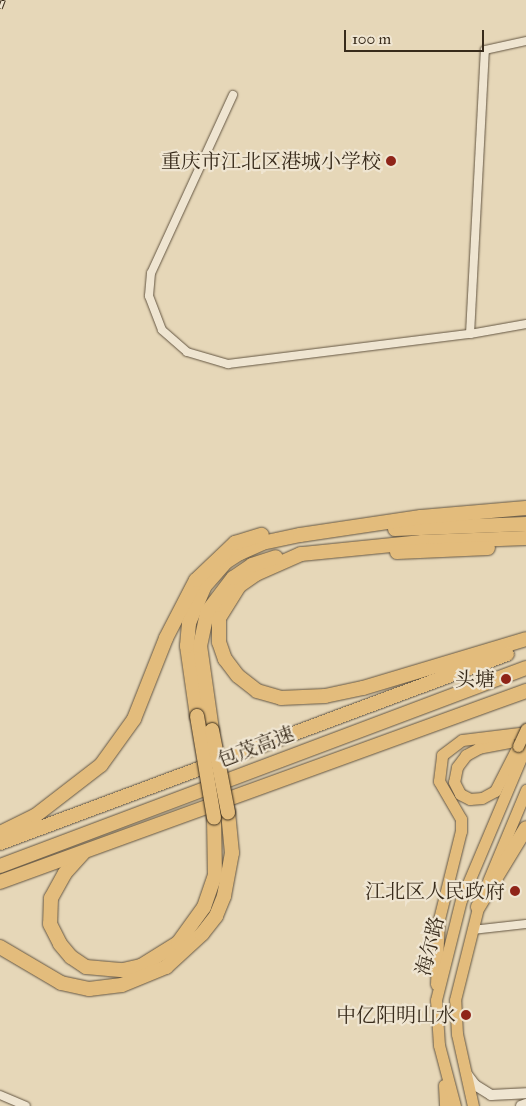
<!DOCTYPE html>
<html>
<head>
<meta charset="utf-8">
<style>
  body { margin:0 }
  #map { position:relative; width:526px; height:1106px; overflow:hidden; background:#e6d7b8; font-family:"IM FELL Great Primer","Noto Serif SC",serif }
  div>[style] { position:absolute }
  .roads { filter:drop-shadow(0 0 1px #645642) drop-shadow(0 0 1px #645642) }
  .street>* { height:8px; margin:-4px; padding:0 4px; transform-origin:4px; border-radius:4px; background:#efe5d1 }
  .secondary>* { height:10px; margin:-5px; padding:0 5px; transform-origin:5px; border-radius:5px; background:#efe5d1 }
  .primary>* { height:11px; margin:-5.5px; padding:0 5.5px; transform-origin:5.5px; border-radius:5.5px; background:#e3bc7c }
  .highway>* { height:14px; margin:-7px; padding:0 7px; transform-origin:7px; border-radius:7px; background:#e3bc7c }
  .rail>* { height:4.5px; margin-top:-2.25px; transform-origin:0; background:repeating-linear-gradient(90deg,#efe5d1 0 8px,#382b1b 0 16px); box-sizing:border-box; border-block:1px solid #382b1b }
  .bridges { filter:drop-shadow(0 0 1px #382b1b) drop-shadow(0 0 1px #382b1b) }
  .primary-bridge>* { height:11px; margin:-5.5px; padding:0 5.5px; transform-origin:5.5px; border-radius:5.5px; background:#e3bc7c }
  .highway-bridge>* { height:14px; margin:-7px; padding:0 7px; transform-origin:7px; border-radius:7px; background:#e3bc7c }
  .dots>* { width:14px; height:14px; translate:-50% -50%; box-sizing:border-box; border:2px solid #efe5d1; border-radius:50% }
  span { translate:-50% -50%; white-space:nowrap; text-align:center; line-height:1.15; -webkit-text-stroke:4.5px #efe5d1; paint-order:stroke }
  .poi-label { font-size:20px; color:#382b1b }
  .right { translate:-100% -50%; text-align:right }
  .street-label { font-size:20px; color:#382b1b }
  .scale { position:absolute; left:344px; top:30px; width:140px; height:22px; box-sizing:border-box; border:2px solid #382b1b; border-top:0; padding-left:6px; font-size:15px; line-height:18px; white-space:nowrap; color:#382b1b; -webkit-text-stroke:4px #efe5d1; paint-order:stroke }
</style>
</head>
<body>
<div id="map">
  <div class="roads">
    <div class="street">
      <div style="left:233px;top:95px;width:196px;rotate:114.7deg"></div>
      <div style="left:151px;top:273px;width:23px;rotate:95deg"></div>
      <div style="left:149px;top:296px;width:36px;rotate:69deg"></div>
      <div style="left:162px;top:330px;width:33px;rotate:41deg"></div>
      <div style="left:187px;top:352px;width:43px;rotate:16.3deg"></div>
      <div style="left:228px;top:364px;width:244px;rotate:-7.1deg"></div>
      <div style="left:470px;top:334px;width:57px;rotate:-10.1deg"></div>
      <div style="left:470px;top:334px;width:284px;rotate:-87deg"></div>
      <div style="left:485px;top:50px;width:42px;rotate:-12.4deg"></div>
      <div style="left:472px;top:930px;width:54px;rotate:-6.3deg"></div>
      <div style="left:0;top:1095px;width:28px;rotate:23deg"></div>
    </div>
    <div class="secondary">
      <div style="left:466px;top:1073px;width:15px;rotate:53deg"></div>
      <div style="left:475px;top:1085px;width:19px;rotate:32deg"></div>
      <div style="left:491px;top:1095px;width:35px;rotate:-3deg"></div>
      <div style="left:521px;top:1106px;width:5px;rotate:-22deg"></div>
    </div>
    <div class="primary">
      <div style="left:509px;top:742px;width:31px;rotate:169deg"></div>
      <div style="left:479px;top:748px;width:15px;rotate:152deg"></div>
      <div style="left:466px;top:755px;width:15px;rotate:127deg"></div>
      <div style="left:457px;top:767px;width:15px;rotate:101deg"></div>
      <div style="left:454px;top:782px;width:13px;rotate:63deg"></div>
      <div style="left:460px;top:794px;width:11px;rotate:27deg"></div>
      <div style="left:470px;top:799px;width:12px;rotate:-5deg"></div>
      <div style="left:482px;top:798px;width:15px;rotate:-28deg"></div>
      <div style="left:495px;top:791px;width:51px;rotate:-62.9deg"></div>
      <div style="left:488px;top:881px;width:99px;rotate:-67.3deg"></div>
      <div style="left:436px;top:984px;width:65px;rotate:-87.4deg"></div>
      <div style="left:439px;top:919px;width:91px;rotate:-76deg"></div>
      <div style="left:461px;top:831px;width:12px;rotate:-90deg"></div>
      <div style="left:461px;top:819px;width:44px;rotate:-120.1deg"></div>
      <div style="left:439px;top:781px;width:26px;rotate:-83deg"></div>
      <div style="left:442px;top:755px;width:25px;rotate:-37deg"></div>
      <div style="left:462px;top:740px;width:64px;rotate:-7.1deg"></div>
      <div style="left:444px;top:1085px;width:21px;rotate:87deg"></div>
      <div style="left:455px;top:1106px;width:63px;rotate:-104.7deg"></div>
      <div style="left:439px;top:1045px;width:45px;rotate:-93.8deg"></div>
      <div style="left:436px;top:1000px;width:103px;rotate:-76deg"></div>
      <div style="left:461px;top:900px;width:167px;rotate:-67.1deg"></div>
      <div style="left:473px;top:1106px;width:74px;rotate:-102.5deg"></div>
      <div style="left:457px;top:1034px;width:34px;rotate:-93deg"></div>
      <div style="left:455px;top:1000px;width:103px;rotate:-76deg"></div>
    </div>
    <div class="highway">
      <div style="left:395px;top:529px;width:131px;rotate:-2.2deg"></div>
      <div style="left:526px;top:538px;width:104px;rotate:177.8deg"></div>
      <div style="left:422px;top:542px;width:122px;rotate:174.3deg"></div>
      <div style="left:301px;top:554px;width:49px;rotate:156deg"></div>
      <div style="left:256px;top:574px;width:21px;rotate:145deg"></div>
      <div style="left:239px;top:586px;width:38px;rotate:122deg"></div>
      <div style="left:219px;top:618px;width:24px;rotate:90deg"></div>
      <div style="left:219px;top:642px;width:18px;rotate:71deg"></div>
      <div style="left:225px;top:659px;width:21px;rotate:53deg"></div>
      <div style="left:238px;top:676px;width:24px;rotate:38deg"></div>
      <div style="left:257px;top:691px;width:25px;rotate:16deg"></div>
      <div style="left:281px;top:698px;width:44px;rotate:-2.6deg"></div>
      <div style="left:325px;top:696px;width:39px;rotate:-12deg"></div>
      <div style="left:363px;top:688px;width:170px;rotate:-16.7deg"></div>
      <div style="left:397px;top:552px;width:91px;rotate:-2.5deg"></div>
      <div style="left:197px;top:716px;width:71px;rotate:-98.1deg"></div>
      <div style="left:187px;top:646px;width:23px;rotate:-85deg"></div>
      <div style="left:189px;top:623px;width:39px;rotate:-67deg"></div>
      <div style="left:204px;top:587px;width:33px;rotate:-49deg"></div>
      <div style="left:226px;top:562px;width:17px;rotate:-33deg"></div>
      <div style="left:240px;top:553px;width:24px;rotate:-24deg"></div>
      <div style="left:262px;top:543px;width:39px;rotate:-12deg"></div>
      <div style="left:300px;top:535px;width:122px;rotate:-8.5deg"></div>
      <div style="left:421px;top:517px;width:105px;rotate:-4.9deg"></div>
      <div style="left:212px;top:730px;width:85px;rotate:-98.1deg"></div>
      <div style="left:200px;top:646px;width:35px;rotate:-78deg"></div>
      <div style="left:207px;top:612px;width:43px;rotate:-52.6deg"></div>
      <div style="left:233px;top:578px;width:23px;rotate:-34deg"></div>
      <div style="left:252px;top:565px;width:25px;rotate:-18deg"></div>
      <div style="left:0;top:833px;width:39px;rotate:-26deg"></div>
      <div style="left:35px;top:816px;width:83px;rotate:-37.7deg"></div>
      <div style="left:101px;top:765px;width:57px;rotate:-54.3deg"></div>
      <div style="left:134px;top:719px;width:87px;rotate:-68.4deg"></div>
      <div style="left:166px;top:638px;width:65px;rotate:-62.7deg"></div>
      <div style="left:196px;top:580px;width:54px;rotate:-43.5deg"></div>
      <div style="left:235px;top:543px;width:28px;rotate:-17deg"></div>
      <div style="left:0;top:843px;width:541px;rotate:-20.44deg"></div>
      <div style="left:83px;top:853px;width:27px;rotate:132deg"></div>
      <div style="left:65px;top:873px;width:29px;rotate:119deg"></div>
      <div style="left:51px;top:898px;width:26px;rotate:92deg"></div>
      <div style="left:50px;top:924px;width:22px;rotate:63deg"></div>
      <div style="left:60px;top:944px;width:17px;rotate:50deg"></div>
      <div style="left:71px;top:957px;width:18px;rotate:34deg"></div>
      <div style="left:86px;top:967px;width:37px;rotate:5deg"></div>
      <div style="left:123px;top:970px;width:18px;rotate:-13deg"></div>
      <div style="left:141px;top:966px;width:44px;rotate:-31.9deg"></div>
      <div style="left:178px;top:943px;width:44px;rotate:-54.2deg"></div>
      <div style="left:204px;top:907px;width:34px;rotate:-71deg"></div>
      <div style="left:215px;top:875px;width:57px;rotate:-91deg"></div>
      <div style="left:0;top:866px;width:562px;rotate:-20.63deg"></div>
      <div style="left:0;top:882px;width:560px;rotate:-19.96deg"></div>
      <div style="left:478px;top:907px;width:92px;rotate:-58.7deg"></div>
      <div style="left:0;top:947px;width:71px;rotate:30.5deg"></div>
      <div style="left:61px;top:983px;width:29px;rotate:12deg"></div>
      <div style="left:89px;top:989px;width:33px;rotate:-7deg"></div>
      <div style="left:122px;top:985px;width:48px;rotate:-22.2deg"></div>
      <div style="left:166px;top:967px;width:49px;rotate:-42.5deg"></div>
      <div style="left:202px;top:934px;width:23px;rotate:-52deg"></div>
      <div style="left:216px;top:916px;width:22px;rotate:-68deg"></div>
      <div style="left:224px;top:896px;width:44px;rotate:-79.5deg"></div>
      <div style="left:232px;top:853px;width:41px;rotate:-95.6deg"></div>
    </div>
  </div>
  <div class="rail">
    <div style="left:0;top:8px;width:9px;rotate:-69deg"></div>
  </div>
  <div class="bridges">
    <div class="primary-bridge">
      <div style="left:518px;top:746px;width:19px;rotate:-65deg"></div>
    </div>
    <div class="highway-bridge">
      <div style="left:197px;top:716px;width:103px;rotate:80.5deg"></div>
      <div style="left:212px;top:730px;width:84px;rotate:79deg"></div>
    </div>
  </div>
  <div class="dots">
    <div style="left:391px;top:161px;background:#8f2418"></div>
    <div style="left:506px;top:679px;background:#8f2418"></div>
    <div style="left:515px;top:891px;background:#8f2418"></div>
    <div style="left:466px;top:1015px;background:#8f2418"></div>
  </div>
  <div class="poi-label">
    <span class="right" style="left:381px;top:161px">重庆市江北区港城小学校</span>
    <span class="right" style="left:495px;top:679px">头塘</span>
    <span class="right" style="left:505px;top:891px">江北区人民政府</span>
    <span class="right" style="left:456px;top:1015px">中亿阳明山水</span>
  </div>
  <div class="street-label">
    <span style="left:256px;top:747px;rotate:-21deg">包茂高速</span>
    <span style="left:430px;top:946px;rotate:-76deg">海尔路</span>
  </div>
  <div class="scale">100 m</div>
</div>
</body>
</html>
